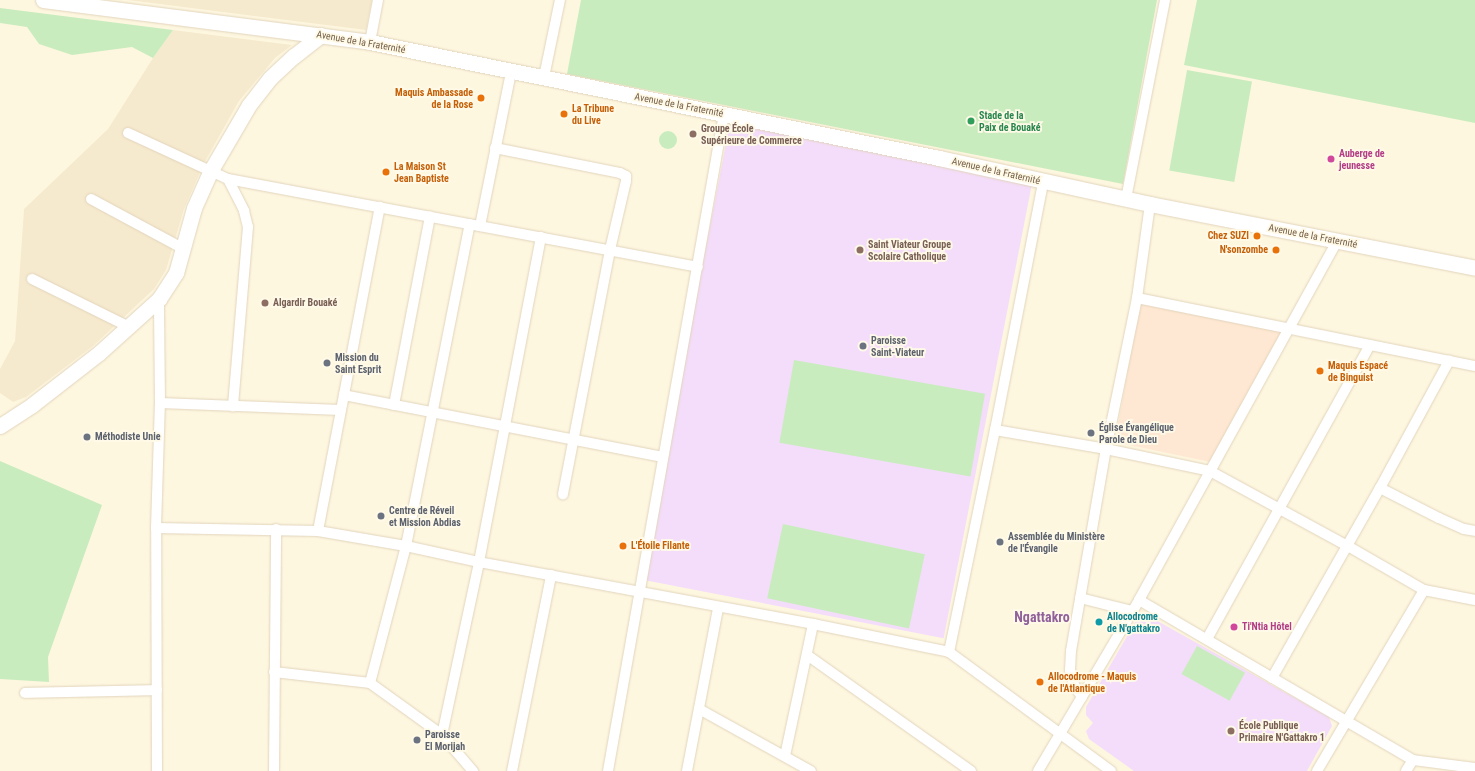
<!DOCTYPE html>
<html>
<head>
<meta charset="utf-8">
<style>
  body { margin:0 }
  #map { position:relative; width:1475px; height:771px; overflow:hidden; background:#fef7e0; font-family:"Roboto Condensed",sans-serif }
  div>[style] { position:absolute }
  .residential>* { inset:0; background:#f6eace }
  .commercial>* { inset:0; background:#ffe8d3 }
  .education>* { inset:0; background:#f4ddfa; transform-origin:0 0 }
  .green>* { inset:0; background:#c9ecbe; transform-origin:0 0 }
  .round { border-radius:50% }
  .roads { filter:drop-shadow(0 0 1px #e2d4bc) drop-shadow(0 0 1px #e2d4bc) }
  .street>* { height:10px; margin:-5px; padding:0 5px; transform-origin:5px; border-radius:5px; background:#fff }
  .secondary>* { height:15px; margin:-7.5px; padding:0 7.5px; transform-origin:7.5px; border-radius:7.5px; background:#fff }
  .dots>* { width:11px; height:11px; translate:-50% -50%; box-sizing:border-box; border:2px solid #fffae8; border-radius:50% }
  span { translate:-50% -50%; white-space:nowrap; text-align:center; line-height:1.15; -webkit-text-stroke:3.5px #fffae8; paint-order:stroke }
  .street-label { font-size:10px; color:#765f46 }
  .food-label { font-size:10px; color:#c56008; font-weight:700 }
  .right { translate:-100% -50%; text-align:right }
  .left { translate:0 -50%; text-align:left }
  .leisure-label { font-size:10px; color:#27864d; font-weight:700 }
  .education-label { font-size:10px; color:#785e54; font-weight:700 }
  .hotel-label { font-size:10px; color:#b23c85; font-weight:700 }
  .worship-label { font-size:10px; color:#5b616d; font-weight:700 }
  .culture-label { font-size:10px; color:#0d838f; font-weight:700 }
  .district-label { font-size:14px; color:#90619a; font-weight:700 }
</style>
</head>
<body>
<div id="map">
  <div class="residential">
    <div style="clip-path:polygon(128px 0,372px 0,366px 30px)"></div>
    <div style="clip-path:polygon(173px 30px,292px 45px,275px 58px,239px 101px,203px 165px,184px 209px,166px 270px,154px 289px,93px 346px,26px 397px,13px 402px,0 393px,0 369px,15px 341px,24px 209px,108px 129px,153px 58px)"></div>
  </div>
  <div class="commercial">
    <div style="clip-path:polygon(1140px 302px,1282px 331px,1210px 462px,1115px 442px)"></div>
  </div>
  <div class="education">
    <div style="left:730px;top:123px;width:308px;height:465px;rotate:11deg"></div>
    <div style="clip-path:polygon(1140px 614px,1145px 614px,1329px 717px,1332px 726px,1307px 771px,1134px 771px,1089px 739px,1086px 731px,1093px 723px,1086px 715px,1086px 707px)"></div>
  </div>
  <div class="green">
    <div style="clip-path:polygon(581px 0,1157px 0,1123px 184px,567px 74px)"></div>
    <div style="clip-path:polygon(1197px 0,1475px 0,1475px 123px,1184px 65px)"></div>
    <div style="clip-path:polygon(0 8px,173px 30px,153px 58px,132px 47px,72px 55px,39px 44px,27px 27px,0 23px)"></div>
    <div style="left:1187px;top:70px;width:66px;height:102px;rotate:10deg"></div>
    <div class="round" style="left:659px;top:131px;width:18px;height:18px"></div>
    <div style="left:794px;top:360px;width:194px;height:84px;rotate:10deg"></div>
    <div style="clip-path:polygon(0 461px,102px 505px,48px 657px,49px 682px,0 679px)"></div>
    <div style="left:783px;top:524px;width:145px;height:76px;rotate:12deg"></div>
    <div style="left:1197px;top:646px;width:55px;height:32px;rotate:29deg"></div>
  </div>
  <div class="roads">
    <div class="street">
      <div style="left:370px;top:42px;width:43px;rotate:-79.2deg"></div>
      <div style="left:544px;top:77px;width:79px;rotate:-78.3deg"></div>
      <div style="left:128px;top:133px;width:110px;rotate:24.7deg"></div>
      <div style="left:228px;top:179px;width:478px;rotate:10.6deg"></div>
      <div style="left:495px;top:148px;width:127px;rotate:11.3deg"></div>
      <div style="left:620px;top:173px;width:7px;rotate:27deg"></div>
      <div style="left:626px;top:176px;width:5px;rotate:90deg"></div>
      <div style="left:626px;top:181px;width:71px;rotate:103.1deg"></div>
      <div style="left:610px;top:250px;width:249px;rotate:100.9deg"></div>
      <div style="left:228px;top:179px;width:36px;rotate:63deg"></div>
      <div style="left:244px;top:211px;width:16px;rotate:76deg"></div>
      <div style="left:248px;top:227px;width:180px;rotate:94.8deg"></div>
      <div style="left:91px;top:199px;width:106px;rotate:28.3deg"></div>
      <div style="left:1126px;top:199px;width:203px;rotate:-78.9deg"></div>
      <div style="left:480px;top:226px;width:157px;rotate:-78.6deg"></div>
      <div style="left:32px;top:279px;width:108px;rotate:26.3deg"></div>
      <div style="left:1137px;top:298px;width:345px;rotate:11.4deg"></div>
      <div style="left:344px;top:395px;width:325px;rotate:11deg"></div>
      <div style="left:160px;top:403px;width:181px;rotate:2.2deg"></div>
      <div style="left:394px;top:405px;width:192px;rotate:-79.2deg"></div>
      <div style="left:995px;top:430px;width:113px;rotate:9.7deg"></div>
      <div style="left:1106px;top:449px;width:106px;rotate:11.9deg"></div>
      <div style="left:1210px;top:471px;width:155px;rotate:28.6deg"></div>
      <div style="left:1346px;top:545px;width:90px;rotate:30deg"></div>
      <div style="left:1424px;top:590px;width:52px;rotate:11.1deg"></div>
      <div style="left:1380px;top:488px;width:66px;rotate:27deg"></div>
      <div style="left:1439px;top:518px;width:27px;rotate:24deg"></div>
      <div style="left:1464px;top:529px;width:11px;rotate:10deg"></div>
      <div style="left:156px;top:528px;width:162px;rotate:1.1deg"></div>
      <div style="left:318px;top:531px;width:89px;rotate:9.7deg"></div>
      <div style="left:406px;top:546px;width:75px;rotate:12.4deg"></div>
      <div style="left:479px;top:562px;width:340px;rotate:10.5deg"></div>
      <div style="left:813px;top:624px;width:139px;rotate:11.6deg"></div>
      <div style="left:949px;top:652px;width:201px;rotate:36.3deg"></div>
      <div style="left:318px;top:531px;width:330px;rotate:-79.2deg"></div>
      <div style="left:1080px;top:598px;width:54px;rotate:14deg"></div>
      <div style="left:1139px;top:600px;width:317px;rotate:30.3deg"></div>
      <div style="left:1413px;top:760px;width:63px;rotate:7.4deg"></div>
      <div style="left:1207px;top:639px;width:336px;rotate:-61deg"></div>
      <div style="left:949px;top:652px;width:227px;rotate:-78.3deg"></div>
      <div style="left:995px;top:430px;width:253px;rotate:-79deg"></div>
      <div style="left:807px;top:655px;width:201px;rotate:35.3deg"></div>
      <div style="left:274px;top:672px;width:97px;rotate:6.5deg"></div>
      <div style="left:370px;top:683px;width:89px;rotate:35.8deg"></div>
      <div style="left:442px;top:735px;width:48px;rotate:49.3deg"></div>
      <div style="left:1272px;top:678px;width:219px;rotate:-60.4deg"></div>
      <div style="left:1380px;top:488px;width:145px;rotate:-61.5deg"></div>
      <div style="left:370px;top:683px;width:142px;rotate:-75.3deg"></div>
      <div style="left:406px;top:546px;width:328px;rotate:-78.8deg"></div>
      <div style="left:25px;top:693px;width:132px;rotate:-1.3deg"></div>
      <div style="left:1082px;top:697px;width:14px;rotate:-124deg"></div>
      <div style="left:1074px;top:685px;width:16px;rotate:-105deg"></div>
      <div style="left:1070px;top:670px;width:19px;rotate:-87deg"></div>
      <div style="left:1071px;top:651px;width:205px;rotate:-80.2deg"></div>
      <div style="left:1106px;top:449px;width:154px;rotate:-78.4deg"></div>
      <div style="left:1137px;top:298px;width:95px;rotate:-82.1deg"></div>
      <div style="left:699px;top:709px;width:128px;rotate:29deg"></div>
      <div style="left:442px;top:735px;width:177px;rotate:-77.9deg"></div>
      <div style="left:479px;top:562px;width:331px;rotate:-79.2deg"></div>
      <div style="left:785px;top:756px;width:135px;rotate:-78deg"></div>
      <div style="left:157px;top:771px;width:243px;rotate:-90.2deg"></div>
      <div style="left:156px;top:528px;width:125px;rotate:-88.2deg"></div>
      <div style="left:160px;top:403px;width:104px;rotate:-90.6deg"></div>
      <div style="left:274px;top:771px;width:242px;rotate:-89.5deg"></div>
      <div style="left:512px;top:771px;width:200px;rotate:-78.7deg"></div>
      <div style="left:608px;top:771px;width:667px;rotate:-79.99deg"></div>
      <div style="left:687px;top:771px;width:166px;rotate:-79.2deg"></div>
      <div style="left:1038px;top:771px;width:199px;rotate:-59.4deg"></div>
      <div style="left:1139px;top:600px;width:410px;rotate:-61.1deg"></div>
      <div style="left:1317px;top:771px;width:210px;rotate:-59.4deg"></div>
      <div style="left:1406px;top:771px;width:13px;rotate:-58deg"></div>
    </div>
    <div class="secondary">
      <div style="left:43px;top:0;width:330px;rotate:7.3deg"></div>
      <div style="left:370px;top:42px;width:581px;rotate:11.52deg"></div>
      <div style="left:939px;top:158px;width:216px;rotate:12.3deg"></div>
      <div style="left:1150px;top:204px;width:331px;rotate:11.1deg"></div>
      <div style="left:0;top:426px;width:38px;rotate:-33deg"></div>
      <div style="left:32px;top:405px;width:85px;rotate:-37.8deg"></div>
      <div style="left:99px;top:353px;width:81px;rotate:-42deg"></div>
      <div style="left:159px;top:299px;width:31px;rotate:-57deg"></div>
      <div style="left:176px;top:273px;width:67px;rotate:-74.5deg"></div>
      <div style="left:194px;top:208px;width:42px;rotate:-65.9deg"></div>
      <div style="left:211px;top:170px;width:75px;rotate:-59.7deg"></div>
      <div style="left:249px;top:105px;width:34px;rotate:-52deg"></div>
      <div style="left:270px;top:78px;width:33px;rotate:-43deg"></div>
      <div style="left:294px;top:56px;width:34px;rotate:-38deg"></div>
    </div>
  </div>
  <div class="dots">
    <div style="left:481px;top:98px;background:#e8710a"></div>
    <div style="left:564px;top:114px;background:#e8710a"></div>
    <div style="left:971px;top:121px;background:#2e9e5b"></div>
    <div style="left:693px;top:134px;background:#8d6e63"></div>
    <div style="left:1331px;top:159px;background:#d1479c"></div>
    <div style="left:386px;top:172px;background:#e8710a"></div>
    <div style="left:1257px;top:236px;background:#e8710a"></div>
    <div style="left:860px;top:250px;background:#8d6e63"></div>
    <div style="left:1276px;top:250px;background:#e8710a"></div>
    <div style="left:265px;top:303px;background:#8d6e63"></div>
    <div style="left:863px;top:346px;background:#6b7280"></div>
    <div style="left:327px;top:363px;background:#6b7280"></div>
    <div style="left:1320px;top:371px;background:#e8710a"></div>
    <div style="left:1091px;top:433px;background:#6b7280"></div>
    <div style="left:87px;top:437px;background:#6b7280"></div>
    <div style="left:381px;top:516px;background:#6b7280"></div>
    <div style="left:1000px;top:542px;background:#6b7280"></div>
    <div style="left:623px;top:546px;background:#e8710a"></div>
    <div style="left:1099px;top:622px;background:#0f9aa8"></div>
    <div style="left:1234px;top:627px;background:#d1479c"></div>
    <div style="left:1040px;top:682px;background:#e8710a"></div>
    <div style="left:1231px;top:731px;background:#8d6e63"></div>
    <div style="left:417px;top:740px;background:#6b7280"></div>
  </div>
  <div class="street-label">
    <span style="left:361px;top:42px;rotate:10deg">Avenue de la Fraternité</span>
    <span style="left:679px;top:105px;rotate:11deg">Avenue de la Fraternité</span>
    <span style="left:996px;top:171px;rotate:13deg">Avenue de la Fraternité</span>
    <span style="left:1313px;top:236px;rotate:11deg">Avenue de la Fraternité</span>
  </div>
  <div class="food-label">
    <span class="right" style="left:473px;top:98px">Maquis Ambassade<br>de la Rose</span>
    <span class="left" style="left:572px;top:114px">La Tribune<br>du Live</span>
    <span class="left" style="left:394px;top:172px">La Maison St<br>Jean Baptiste</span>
    <span class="right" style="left:1249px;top:236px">Chez SUZI</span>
    <span class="right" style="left:1268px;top:250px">N'sonzombe</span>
    <span class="left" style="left:1328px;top:371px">Maquis Espacé<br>de Binguist</span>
    <span class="left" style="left:631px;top:546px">L'Étoile Filante</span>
    <span class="left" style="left:1048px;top:682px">Allocodrome - Maquis<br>de l'Atlantique</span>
  </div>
  <div class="leisure-label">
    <span class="left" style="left:979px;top:121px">Stade de la<br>Paix de Bouaké</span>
  </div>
  <div class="education-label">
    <span class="left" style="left:701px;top:134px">Groupe École<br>Supérieure de Commerce</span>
    <span class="left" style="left:868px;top:250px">Saint Viateur Groupe<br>Scolaire Catholique</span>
    <span class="left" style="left:273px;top:303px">Algardir Bouaké</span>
    <span class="left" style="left:1239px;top:731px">École Publique<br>Primaire N'Gattakro 1</span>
  </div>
  <div class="hotel-label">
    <span class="left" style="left:1339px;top:159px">Auberge de<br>jeunesse</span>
    <span class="left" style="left:1242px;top:627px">Ti'Ntia Hôtel</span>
  </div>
  <div class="worship-label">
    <span class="left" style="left:871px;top:346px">Paroisse<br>Saint-Viateur</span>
    <span class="left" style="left:335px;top:363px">Mission du<br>Saint Esprit</span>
    <span class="left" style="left:1099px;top:433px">Église Évangélique<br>Parole de Dieu</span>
    <span class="left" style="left:95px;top:437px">Méthodiste Unie</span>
    <span class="left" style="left:389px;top:516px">Centre de Réveil<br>et Mission Abdias</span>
    <span class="left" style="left:1008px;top:542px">Assemblée du Ministère<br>de l'Évangile</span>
    <span class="left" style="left:425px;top:740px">Paroisse<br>El Morijah</span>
  </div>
  <div class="culture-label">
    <span class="left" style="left:1107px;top:622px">Allocodrome<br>de N'gattakro</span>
  </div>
  <div class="district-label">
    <span style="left:1042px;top:617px">Ngattakro</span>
  </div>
</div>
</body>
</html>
